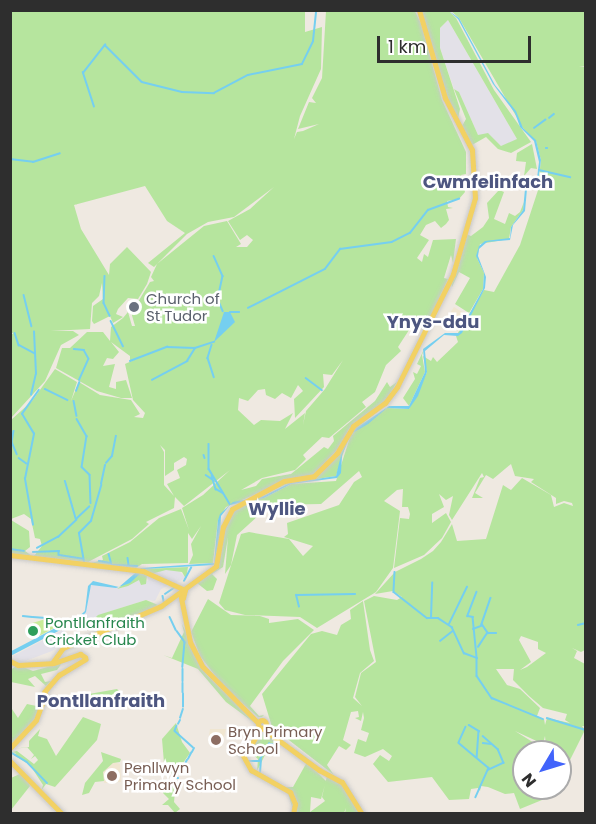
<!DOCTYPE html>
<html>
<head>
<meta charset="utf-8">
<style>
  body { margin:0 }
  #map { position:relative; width:596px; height:824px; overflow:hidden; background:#efe9e1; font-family:Poppins,sans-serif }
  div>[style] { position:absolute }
  .industrial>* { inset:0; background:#e3e1e8 }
  .education>* { inset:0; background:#f0e6d1 }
  .green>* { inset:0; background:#b6e59e }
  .pitch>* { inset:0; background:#c9ec9a }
  .water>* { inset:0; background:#75cff0 }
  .stream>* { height:1.5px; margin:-0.75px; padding:0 0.75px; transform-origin:0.75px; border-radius:0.75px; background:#75cff0 }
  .river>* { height:4px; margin:-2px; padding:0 2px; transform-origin:2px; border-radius:2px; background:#75cff0 }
  .roads { filter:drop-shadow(0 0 2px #c9c9c9) drop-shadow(0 0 2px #c9c9c9) }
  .major>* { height:5px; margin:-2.5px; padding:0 2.5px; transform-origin:2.5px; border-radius:2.5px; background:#f2d163 }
  .major>.ring { margin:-2.5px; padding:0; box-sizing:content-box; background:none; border:5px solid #f2d163; border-radius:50% }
  .dots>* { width:16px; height:16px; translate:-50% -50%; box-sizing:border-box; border:3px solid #fff; border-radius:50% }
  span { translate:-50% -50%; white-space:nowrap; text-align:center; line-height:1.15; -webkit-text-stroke:5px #fff; paint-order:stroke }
  .worship-label { font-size:15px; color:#5b616d }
  .left { translate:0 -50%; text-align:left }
  .leisure-label { font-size:15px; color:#27864d }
  .education-label { font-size:15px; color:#785e54 }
  .quarter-label { font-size:18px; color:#4d5680; font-weight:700 }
  .frame { position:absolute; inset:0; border:12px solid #2e2e2e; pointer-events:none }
  .north { position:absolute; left:512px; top:740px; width:60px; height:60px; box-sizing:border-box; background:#fff; border:2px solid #ababab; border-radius:50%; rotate:232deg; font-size:16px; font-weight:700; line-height:24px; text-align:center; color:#2e2e2e }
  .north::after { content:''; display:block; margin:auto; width:21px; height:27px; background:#4264fb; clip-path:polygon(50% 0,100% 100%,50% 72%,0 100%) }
  .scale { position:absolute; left:377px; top:36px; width:154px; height:27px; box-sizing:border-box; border:3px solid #2e2e2e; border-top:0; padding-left:8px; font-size:18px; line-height:21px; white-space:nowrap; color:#2e2e2e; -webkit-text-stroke:4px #fff; paint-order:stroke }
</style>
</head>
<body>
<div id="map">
  <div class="industrial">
    <div style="clip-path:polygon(448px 20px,517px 139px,511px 145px,501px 146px,489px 135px,478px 135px,459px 92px,454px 89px,440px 48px,440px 28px)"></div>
    <div style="clip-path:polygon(166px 570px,178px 570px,186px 578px,161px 589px,155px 601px,146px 600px,108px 612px,80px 628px,91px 585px,122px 588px,139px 579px,148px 581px,147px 575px,152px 572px)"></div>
    <div style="clip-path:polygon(64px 629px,69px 640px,52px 651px,20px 663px,13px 656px)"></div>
  </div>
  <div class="education">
    <div style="clip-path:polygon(454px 307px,467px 315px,458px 331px,443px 323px)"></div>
    <div style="clip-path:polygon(210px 729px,226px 729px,221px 748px,208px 742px)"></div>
    <div style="clip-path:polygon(114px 762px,120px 764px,121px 782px,104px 783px,103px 772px)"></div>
  </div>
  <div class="green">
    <div style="clip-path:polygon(evenodd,10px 11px,305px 11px,305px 32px,322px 27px,321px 69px,300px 116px,294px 139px,297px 132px,303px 131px,319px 124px,298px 129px,309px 102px,316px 103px,312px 98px,322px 78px,326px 11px,415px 11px,421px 24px,442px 100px,466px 152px,466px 174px,461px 175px,465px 192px,459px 199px,447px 201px,448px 207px,453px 208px,446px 209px,449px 220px,446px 224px,441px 228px,435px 221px,426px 225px,420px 235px,429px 240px,417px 258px,422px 262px,424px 254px,428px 257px,433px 240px,456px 239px,453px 263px,451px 255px,444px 278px,448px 279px,429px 320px,419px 317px,409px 330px,398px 347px,401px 351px,386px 365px,375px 392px,362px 402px,366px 407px,329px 438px,322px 437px,303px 455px,306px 459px,295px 470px,262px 478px,241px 490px,256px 486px,262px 479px,291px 474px,324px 447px,328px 449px,334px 441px,333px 436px,375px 401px,387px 382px,390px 387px,397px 382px,386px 401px,349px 429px,338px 449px,312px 476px,288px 480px,226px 507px,218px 520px,213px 563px,189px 564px,193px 555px,191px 544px,201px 526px,192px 539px,188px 533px,188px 563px,142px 564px,136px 568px,91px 563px,103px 560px,102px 556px,130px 542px,159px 518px,181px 509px,189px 530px,182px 508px,203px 495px,230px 470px,184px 506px,175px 497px,174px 508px,146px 522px,149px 524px,132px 539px,88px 562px,34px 556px,42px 546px,40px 539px,35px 538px,31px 519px,24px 514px,11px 519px,11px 420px,32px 401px,55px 369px,77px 382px,71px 401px,79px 382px,100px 395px,131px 400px,140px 414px,134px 417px,143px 418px,145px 413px,133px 400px,125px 364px,143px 356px,130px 362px,130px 356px,111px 342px,119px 352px,113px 359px,107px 358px,103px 366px,115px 364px,109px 387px,116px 389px,116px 382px,126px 380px,132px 398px,121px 398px,97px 391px,56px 368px,62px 348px,70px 348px,87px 332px,103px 332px,110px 341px,111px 327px,123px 318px,128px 312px,132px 326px,135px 326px,131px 312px,140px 307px,138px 302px,150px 282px,154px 281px,151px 277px,157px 264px,204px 226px,227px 221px,241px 244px,236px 247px,247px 247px,253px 240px,247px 235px,240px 240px,228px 221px,250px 209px,274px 187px,234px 217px,208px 222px,187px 234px,154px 267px,148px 263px,185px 233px,167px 221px,145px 186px,74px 205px,81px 229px,109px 275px,110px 264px,127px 247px,151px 272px,147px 284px,138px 299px,128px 298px,118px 309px,116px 314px,123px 317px,113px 323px,110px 316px,94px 324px,92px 321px,93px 306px,103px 299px,102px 283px,99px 296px,92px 303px,90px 329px,11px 333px,10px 11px,343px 360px,325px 389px,306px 411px,303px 425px,305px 413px,285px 429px,293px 413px,280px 421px,261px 420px,254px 425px,238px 410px,239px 398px,248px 401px,258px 390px,265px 389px,266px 395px,275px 399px,282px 393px,291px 398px,298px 385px,303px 391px,294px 399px,295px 418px,324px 387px,323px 374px,332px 375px,343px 360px,10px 11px,160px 445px,165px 450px,165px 476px,174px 470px,174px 463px,184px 457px,187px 459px,186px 465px,177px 470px,180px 478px,167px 484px,174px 496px,164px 485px,164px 452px,160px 445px)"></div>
    <div style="clip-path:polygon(420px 11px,449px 11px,456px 18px,494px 90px,531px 142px,511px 153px,498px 149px,486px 137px,472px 145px,462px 126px,466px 119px,454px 89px,459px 92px,478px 135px,488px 133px,501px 146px,517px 139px,448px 20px,440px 28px,440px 48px,460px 109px,458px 119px,449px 104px)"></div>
    <div style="clip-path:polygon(evenodd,451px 11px,585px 11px,585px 66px,579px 66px,586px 67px,585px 650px,581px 652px,572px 648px,577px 651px,574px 658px,585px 664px,585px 726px,582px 726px,585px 730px,566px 768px,560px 765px,560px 752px,546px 746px,545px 736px,543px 744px,515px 731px,539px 746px,537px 752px,524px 752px,524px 788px,554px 788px,542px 800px,520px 809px,514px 793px,505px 794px,488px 787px,481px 786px,480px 791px,478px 788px,471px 789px,469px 799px,449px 800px,432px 777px,388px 782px,373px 764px,380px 755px,389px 761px,392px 756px,383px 749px,365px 757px,354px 753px,358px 739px,366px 742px,369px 733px,361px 730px,364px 718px,363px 712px,361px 721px,355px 718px,359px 717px,358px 711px,351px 712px,343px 740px,351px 745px,346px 750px,339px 746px,327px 765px,334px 775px,272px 727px,262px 694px,311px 634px,322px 631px,337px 635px,341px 625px,351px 619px,350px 610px,363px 601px,370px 650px,374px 661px,360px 673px,353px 698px,362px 706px,355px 697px,361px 673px,376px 662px,364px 601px,374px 596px,397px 600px,402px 597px,393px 591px,375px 594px,395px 572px,421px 559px,433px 551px,441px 542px,452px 524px,457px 541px,486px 539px,503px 485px,511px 490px,522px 478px,551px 495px,554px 507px,564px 503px,573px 506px,572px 503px,564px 501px,556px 504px,556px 498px,531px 482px,534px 479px,515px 476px,511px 464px,493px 479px,486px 475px,475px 493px,483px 498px,472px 498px,480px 478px,484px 477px,482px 473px,452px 520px,449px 515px,453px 496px,446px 500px,439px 494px,444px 507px,432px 514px,432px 523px,446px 513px,451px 522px,442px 538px,424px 555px,394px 568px,400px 518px,409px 519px,410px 514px,408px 507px,402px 507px,403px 489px,397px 490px,384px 501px,400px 511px,393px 568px,376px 592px,317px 628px,300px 617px,245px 615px,225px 610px,219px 603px,241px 534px,249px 532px,289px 539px,303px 556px,313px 546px,284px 537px,288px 534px,287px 523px,339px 505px,354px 482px,362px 477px,359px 471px,321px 504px,270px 505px,237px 535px,231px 565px,225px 574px,228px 537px,223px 567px,212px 574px,217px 579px,213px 590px,207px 591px,197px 583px,213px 570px,230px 513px,252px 499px,264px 498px,291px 484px,336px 481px,351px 434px,387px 408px,409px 409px,427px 372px,423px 356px,431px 361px,433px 357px,437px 362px,458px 342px,456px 336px,484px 290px,494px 292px,520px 245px,542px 178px,539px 177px,541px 160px,536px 141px,523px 128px,459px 18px,451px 11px,521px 636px,538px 642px,538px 649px,546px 653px,527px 667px,520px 670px,531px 662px,519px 640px,521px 636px,451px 11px,496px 669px,514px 669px,513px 680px,529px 696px,543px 708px,567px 714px,565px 720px,570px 723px,547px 718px,545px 725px,544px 719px,537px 716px,540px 708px,520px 689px,507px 685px,496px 669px)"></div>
    <div style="clip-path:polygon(532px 144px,537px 169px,531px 168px,524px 176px,526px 162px,516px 161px,517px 153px)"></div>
    <div style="clip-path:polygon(499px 190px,504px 192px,494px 219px,505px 224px,509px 213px,515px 216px,520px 212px,524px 202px,523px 210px,511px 227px,509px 239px,480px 244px,477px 258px,484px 273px,483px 289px,469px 313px,455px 304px,470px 278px,459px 272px,452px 287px,451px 283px,466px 234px,471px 236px,483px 227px,489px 218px,487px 203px)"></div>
    <div style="clip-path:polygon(16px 331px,73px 331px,79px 335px,61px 345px,45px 381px,11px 418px,11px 335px)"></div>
    <div style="clip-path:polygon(425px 347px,422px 355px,425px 372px,409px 406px,403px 398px,415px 379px,413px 372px,417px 374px,421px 366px,417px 364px)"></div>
    <div style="clip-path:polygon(380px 409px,349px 435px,336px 476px,290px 483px,256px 497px,285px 482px,305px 480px,326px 466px,353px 428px)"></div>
    <div style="clip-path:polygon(11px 520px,29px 531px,30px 547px,25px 551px,32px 556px,11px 554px)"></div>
    <div style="clip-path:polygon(188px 567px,186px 579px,182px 572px,166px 570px,147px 575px,146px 584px,141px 585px,139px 580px,128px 586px,117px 589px,145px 569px)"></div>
    <div style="clip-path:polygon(208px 599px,231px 615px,260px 616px,269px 619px,269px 623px,298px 619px,314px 630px,283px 661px,250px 706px,259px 716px,264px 715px,262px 717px,258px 717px,224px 687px,200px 656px,191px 632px)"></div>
    <div style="clip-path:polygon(146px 600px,158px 605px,100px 636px,91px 622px,98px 615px)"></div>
    <div style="clip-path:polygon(182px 624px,206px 674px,256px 724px,226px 702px,198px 669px,163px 655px,172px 658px,184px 632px)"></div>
    <div style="clip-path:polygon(62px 663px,57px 670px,41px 674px,45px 682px,51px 681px,46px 686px,35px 676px,28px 679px,35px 687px,11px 682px,10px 670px,18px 665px,33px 671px)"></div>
    <div style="clip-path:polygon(117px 689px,120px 692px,112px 695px,118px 705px,102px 705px,89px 694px)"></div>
    <div style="clip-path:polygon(27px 704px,41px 707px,39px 714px,10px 746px,10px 706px,18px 718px)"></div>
    <div style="clip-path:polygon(83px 717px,101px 724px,97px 740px,55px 787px,46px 784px,41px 791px,43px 785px,30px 765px,14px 755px,12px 757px,16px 753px,11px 752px,17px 751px,34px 764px,38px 760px,35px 756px,31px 759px,34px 755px,27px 747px,13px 749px,29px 747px,29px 741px,40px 729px,38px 736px,47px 739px,56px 756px)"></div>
    <div style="clip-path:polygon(176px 723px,182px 742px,190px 753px,174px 776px,164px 763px,162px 739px)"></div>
    <div style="clip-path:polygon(263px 729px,280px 744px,271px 743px,257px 771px,258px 759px,251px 753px,258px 745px,244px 756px)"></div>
    <div style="clip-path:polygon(101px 752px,121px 759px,120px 762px,113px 763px,103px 772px,104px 781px,95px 782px,89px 793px,82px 795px,85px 783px,103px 761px)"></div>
    <div style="clip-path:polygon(307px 762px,326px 781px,321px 799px,311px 797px,310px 812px,325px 801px,322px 797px,327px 776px,343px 785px,359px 813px,345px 813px,346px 808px,344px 813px,294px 813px,286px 787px,293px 787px)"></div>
    <div style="clip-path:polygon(24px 772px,30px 786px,11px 810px,11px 778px)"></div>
    <div style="clip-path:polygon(164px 782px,176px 783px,174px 802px,180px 809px,175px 813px,168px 805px,162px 805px,169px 799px,163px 793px)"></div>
  </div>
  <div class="pitch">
    <div style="clip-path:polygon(49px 618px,54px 628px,39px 636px,26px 632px,29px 624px)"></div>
  </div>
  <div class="water">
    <div style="clip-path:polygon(449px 11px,459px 18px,495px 85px,516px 111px,523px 128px,536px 140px,541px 160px,538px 183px,527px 189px,525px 211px,513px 225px,510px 240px,487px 242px,479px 249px,478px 256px,486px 277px,485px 288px,462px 333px,458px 336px,444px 335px,425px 351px,427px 372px,418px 396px,409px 409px,387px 408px,368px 424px,351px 434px,342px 455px,341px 473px,337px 478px,291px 484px,264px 498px,230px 505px,221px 516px,220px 536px,214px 565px,145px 569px,130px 583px,116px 588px,91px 585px,86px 612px,81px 618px,75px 620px,85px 611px,88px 586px,93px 581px,119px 587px,141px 568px,214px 563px,218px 520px,220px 514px,233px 502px,263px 496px,290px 483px,336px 476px,341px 455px,352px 431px,389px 406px,409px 406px,425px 372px,423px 349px,445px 333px,459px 333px,483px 289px,484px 273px,476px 256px,479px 246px,485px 241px,510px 238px,511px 227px,523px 210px,525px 189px,537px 178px,539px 162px,534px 141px,520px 127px,515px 113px,493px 84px,458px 19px)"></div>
    <div style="clip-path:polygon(224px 312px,230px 312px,235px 322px,214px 342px)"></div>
  </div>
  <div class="stream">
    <div style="left:94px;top:107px;width:36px;rotate:-108deg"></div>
    <div style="left:83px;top:73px;width:36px;rotate:-52deg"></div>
    <div style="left:105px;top:45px;width:52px;rotate:45deg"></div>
    <div style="left:142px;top:82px;width:41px;rotate:14deg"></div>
    <div style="left:182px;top:92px;width:32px;rotate:2deg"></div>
    <div style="left:214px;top:93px;width:38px;rotate:-28deg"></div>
    <div style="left:248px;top:75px;width:55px;rotate:-11.5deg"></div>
    <div style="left:302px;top:64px;width:25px;rotate:-64deg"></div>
    <div style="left:313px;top:41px;width:31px;rotate:-84deg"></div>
    <div style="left:549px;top:118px;width:6px;rotate:-39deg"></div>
    <div style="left:534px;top:128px;width:14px;rotate:-36deg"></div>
    <div style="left:546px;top:148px;width:1px"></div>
    <div style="left:10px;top:159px;width:23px;rotate:7deg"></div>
    <div style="left:33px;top:162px;width:28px;rotate:-18deg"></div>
    <div style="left:539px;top:170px;width:32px;rotate:13deg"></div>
    <div style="left:214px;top:256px;width:22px;rotate:66deg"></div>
    <div style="left:223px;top:276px;width:24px;rotate:102deg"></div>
    <div style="left:218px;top:299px;width:13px;rotate:67deg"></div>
    <div style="left:105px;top:276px;width:27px;rotate:92deg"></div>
    <div style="left:104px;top:303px;width:14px;rotate:65deg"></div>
    <div style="left:24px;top:295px;width:32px;rotate:76deg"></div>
    <div style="left:248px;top:308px;width:86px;rotate:-26.9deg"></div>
    <div style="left:325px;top:269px;width:25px;rotate:-53deg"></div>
    <div style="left:340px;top:249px;width:52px;rotate:-7.7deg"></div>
    <div style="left:392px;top:242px;width:20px;rotate:-27deg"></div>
    <div style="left:410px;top:233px;width:29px;rotate:-52deg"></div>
    <div style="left:428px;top:210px;width:33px;rotate:-20deg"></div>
    <div style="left:230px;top:312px;width:9px"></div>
    <div style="left:111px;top:321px;width:28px;rotate:64deg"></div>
    <div style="left:15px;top:333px;width:13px;rotate:72deg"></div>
    <div style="left:19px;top:345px;width:17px;rotate:28deg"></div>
    <div style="left:212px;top:345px;width:14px;rotate:107deg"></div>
    <div style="left:208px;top:358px;width:20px;rotate:72deg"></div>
    <div style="left:74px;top:349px;width:10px;rotate:6deg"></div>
    <div style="left:84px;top:350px;width:10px;rotate:61deg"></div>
    <div style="left:130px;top:361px;width:40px;rotate:-21deg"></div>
    <div style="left:167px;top:347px;width:28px;rotate:2deg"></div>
    <div style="left:306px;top:378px;width:20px;rotate:37deg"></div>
    <div style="left:79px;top:380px;width:22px;rotate:-66deg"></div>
    <div style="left:152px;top:380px;width:40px;rotate:-28deg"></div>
    <div style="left:187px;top:361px;width:15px;rotate:-58deg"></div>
    <div style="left:195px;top:348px;width:20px;rotate:-18deg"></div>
    <div style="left:45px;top:389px;width:25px;rotate:26deg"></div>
    <div style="left:76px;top:391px;width:9px;rotate:-69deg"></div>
    <div style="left:31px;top:395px;width:22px;rotate:-77deg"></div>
    <div style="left:36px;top:374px;width:42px;rotate:-92.7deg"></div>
    <div style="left:74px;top:401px;width:15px;rotate:79deg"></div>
    <div style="left:77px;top:419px;width:20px;rotate:60deg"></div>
    <div style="left:87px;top:436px;width:31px;rotate:99deg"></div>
    <div style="left:82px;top:467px;width:11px;rotate:45deg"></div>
    <div style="left:90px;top:475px;width:28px;rotate:88deg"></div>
    <div style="left:14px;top:431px;width:11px;rotate:100deg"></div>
    <div style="left:12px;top:442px;width:13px;rotate:67deg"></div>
    <div style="left:209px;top:444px;width:25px;rotate:90deg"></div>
    <div style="left:209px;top:469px;width:41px;rotate:59deg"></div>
    <div style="left:204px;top:455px;width:3px;rotate:72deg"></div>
    <div style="left:19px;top:458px;width:9px;rotate:36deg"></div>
    <div style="left:106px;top:463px;width:9px;rotate:-49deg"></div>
    <div style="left:112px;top:456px;width:20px;rotate:-79deg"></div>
    <div style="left:206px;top:475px;width:7px;rotate:34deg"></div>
    <div style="left:212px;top:476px;width:14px;rotate:73deg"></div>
    <div style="left:216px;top:489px;width:8px;rotate:30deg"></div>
    <div style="left:101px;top:484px;width:19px;rotate:-78deg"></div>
    <div style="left:76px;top:519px;width:18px;rotate:-43deg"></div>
    <div style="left:33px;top:525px;width:47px;rotate:-99.9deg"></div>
    <div style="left:25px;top:479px;width:46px;rotate:-78.7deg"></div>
    <div style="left:34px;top:434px;width:23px;rotate:-121deg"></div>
    <div style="left:22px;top:414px;width:29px;rotate:-55deg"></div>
    <div style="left:37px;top:548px;width:24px;rotate:-28deg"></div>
    <div style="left:58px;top:537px;width:25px;rotate:-43deg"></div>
    <div style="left:76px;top:520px;width:40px;rotate:-106deg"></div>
    <div style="left:10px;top:549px;width:14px;rotate:8deg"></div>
    <div style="left:33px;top:552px;width:26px;rotate:-2deg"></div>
    <div style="left:59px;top:551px;width:4px;rotate:90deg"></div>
    <div style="left:59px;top:555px;width:24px;rotate:9deg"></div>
    <div style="left:109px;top:554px;width:11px;rotate:75deg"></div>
    <div style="left:112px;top:565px;width:25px;rotate:2deg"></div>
    <div style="left:128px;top:558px;width:7px;rotate:82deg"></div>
    <div style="left:99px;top:561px;width:11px;rotate:10deg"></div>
    <div style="left:84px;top:562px;width:29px;rotate:-100deg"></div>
    <div style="left:79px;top:533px;width:17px;rotate:-45deg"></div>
    <div style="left:91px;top:521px;width:37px;rotate:-74deg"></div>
    <div style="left:395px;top:572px;width:20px;rotate:93deg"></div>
    <div style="left:394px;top:592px;width:42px;rotate:38.2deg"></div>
    <div style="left:427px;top:618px;width:11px"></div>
    <div style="left:438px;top:618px;width:17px;rotate:33deg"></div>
    <div style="left:452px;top:627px;width:29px;rotate:65deg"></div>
    <div style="left:464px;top:653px;width:14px;rotate:21deg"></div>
    <div style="left:477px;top:658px;width:18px;rotate:90deg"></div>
    <div style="left:477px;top:676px;width:27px;rotate:56deg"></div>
    <div style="left:492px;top:698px;width:55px;rotate:22.4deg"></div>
    <div style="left:184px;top:581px;width:15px;rotate:-62deg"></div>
    <div style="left:477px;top:592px;width:26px;rotate:111deg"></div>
    <div style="left:468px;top:616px;width:5px;rotate:11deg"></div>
    <div style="left:473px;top:617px;width:40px;rotate:84.3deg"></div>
    <div style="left:165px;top:594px;width:11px;rotate:-34deg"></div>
    <div style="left:163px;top:596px;width:5px;rotate:79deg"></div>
    <div style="left:491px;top:598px;width:28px;rotate:109deg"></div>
    <div style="left:482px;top:624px;width:11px;rotate:56deg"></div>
    <div style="left:488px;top:633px;width:8px"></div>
    <div style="left:299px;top:607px;width:12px;rotate:-104deg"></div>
    <div style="left:296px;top:595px;width:59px;rotate:-1deg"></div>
    <div style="left:23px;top:616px;width:9px;rotate:6deg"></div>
    <div style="left:33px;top:617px;width:16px;rotate:4deg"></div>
    <div style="left:49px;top:618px;width:16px;rotate:40deg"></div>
    <div style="left:170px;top:617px;width:14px;rotate:65deg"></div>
    <div style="left:431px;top:618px;width:35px;rotate:-88deg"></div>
    <div style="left:449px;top:624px;width:41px;rotate:-64.1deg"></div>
    <div style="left:578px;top:625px;width:8px;rotate:-14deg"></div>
    <div style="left:473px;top:629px;width:9px;rotate:-21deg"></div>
    <div style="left:177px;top:631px;width:14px;rotate:54deg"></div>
    <div style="left:185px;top:642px;width:25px;rotate:95deg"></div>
    <div style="left:440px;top:641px;width:16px;rotate:-38deg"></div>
    <div style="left:478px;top:647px;width:17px;rotate:-57deg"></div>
    <div style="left:183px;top:669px;width:12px;rotate:90deg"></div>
    <div style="left:183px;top:683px;width:9px;rotate:90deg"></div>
    <div style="left:183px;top:707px;width:13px;rotate:-90deg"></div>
    <div style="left:180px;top:718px;width:9px;rotate:-72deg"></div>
    <div style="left:547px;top:718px;width:41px;rotate:17.1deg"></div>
    <div style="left:178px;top:724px;width:4px;rotate:-63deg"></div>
    <div style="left:469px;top:725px;width:12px;rotate:31deg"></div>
    <div style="left:479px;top:731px;width:26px;rotate:94deg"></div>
    <div style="left:177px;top:726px;width:5px;rotate:112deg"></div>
    <div style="left:175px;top:731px;width:24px;rotate:42deg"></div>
    <div style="left:466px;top:727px;width:17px;rotate:114deg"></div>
    <div style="left:459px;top:743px;width:39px;rotate:40deg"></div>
    <div style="left:489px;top:768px;width:32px;rotate:114deg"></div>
    <div style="left:483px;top:736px;width:20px;rotate:41deg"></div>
    <div style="left:498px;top:749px;width:15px;rotate:67deg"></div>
    <div style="left:504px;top:763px;width:17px;rotate:155deg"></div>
    <div style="left:483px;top:743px;width:8px;rotate:7deg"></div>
    <div style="left:192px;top:752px;width:4px;rotate:-63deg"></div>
    <div style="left:12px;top:753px;width:17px;rotate:31deg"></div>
    <div style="left:27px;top:762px;width:29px;rotate:46deg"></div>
    <div style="left:188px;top:759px;width:7px;rotate:-63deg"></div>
    <div style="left:247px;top:761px;width:12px"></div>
    <div style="left:259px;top:761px;width:20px;rotate:-60deg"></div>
    <div style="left:269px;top:744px;width:8px;rotate:7deg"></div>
    <div style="left:182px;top:769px;width:10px;rotate:-61deg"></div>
    <div style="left:181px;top:771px;width:1px;rotate:-45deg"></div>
    <div style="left:260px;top:773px;width:13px;rotate:-86deg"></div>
    <div style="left:177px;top:778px;width:1px"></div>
  </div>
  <div class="river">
    <div style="left:10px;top:654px;width:78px;rotate:-27.6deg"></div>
  </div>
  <div class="roads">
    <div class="major">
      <div style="left:10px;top:555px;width:134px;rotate:6.9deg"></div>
      <div style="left:143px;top:571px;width:46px;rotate:24.3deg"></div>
      <div style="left:185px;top:590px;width:8px;rotate:104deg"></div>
      <div style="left:183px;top:598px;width:6px;rotate:-135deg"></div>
      <div style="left:179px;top:594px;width:5px;rotate:-53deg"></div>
      <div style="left:183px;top:590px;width:41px;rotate:-36deg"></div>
      <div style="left:216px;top:566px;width:40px;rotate:-80deg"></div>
      <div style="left:223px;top:527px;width:20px;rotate:-63deg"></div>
      <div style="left:232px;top:509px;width:59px;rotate:-28.3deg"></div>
      <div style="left:284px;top:481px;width:30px;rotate:-9deg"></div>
      <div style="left:314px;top:476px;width:33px;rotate:-45deg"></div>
      <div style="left:337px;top:453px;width:31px;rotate:-59deg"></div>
      <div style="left:353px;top:426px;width:39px;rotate:-36deg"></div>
      <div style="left:385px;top:403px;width:20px;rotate:-53deg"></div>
      <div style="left:397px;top:387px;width:126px;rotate:-63.6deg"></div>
      <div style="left:453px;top:274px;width:79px;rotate:-73.9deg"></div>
      <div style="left:475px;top:198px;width:48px;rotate:-93.6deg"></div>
      <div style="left:472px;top:150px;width:59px;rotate:-117.4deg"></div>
      <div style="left:445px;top:98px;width:92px;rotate:-106.5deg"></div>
      <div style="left:181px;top:598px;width:45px;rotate:78.4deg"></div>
      <div style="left:190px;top:642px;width:27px;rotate:63deg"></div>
      <div style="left:202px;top:666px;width:80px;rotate:45.5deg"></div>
      <div style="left:10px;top:661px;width:9px;rotate:27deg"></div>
      <div style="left:18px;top:665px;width:33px;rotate:-3deg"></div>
      <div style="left:52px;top:663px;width:19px;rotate:-54deg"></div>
      <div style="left:63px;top:648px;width:107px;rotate:-23.2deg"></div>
      <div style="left:161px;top:606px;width:22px;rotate:-36deg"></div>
      <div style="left:54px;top:663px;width:28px;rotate:-19deg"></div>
      <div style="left:80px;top:654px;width:6px;rotate:31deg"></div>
      <div style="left:44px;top:692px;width:23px;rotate:-49deg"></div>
      <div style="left:59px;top:675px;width:31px;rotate:-31deg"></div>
      <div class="ring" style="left:258px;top:720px;width:3px;height:3px"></div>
      <div style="left:262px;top:728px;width:71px;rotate:36.4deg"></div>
      <div style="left:319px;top:770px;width:26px;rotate:28deg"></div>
      <div style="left:342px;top:782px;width:38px;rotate:58deg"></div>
      <div style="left:10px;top:748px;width:38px;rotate:-47deg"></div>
      <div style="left:36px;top:720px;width:27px;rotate:-70deg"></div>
      <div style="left:241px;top:751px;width:12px;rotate:-31deg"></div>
      <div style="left:251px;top:745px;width:20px;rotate:-60deg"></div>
      <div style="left:241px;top:752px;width:21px;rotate:61deg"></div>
      <div style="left:251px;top:770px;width:45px;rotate:29.4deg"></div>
      <div style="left:290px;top:792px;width:13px;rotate:67deg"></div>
      <div style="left:295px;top:804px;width:10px;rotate:101deg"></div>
      <div style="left:10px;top:761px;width:74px;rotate:45.5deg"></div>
    </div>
  </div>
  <div class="dots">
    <div style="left:134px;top:307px;background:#6b7280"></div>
    <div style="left:33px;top:631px;background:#2e9e5b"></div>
    <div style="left:216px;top:740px;background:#8d6e63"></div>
    <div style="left:112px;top:776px;background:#8d6e63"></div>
  </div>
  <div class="worship-label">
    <span class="left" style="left:146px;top:307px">Church of<br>St Tudor</span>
  </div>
  <div class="leisure-label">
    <span class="left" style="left:45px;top:631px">Pontllanfraith<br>Cricket Club</span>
  </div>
  <div class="education-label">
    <span class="left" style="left:228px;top:740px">Bryn Primary<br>School</span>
    <span class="left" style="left:124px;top:776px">Penllwyn<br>Primary School</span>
  </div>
  <div class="quarter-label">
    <span style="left:488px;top:182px">Cwmfelinfach</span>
    <span style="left:433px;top:322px">Ynys-ddu</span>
    <span style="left:277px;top:509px">Wyllie</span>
    <span style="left:101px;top:701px">Pontllanfraith</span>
  </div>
  <div class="frame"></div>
  <div class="north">N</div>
  <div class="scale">1 km</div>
</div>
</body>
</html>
